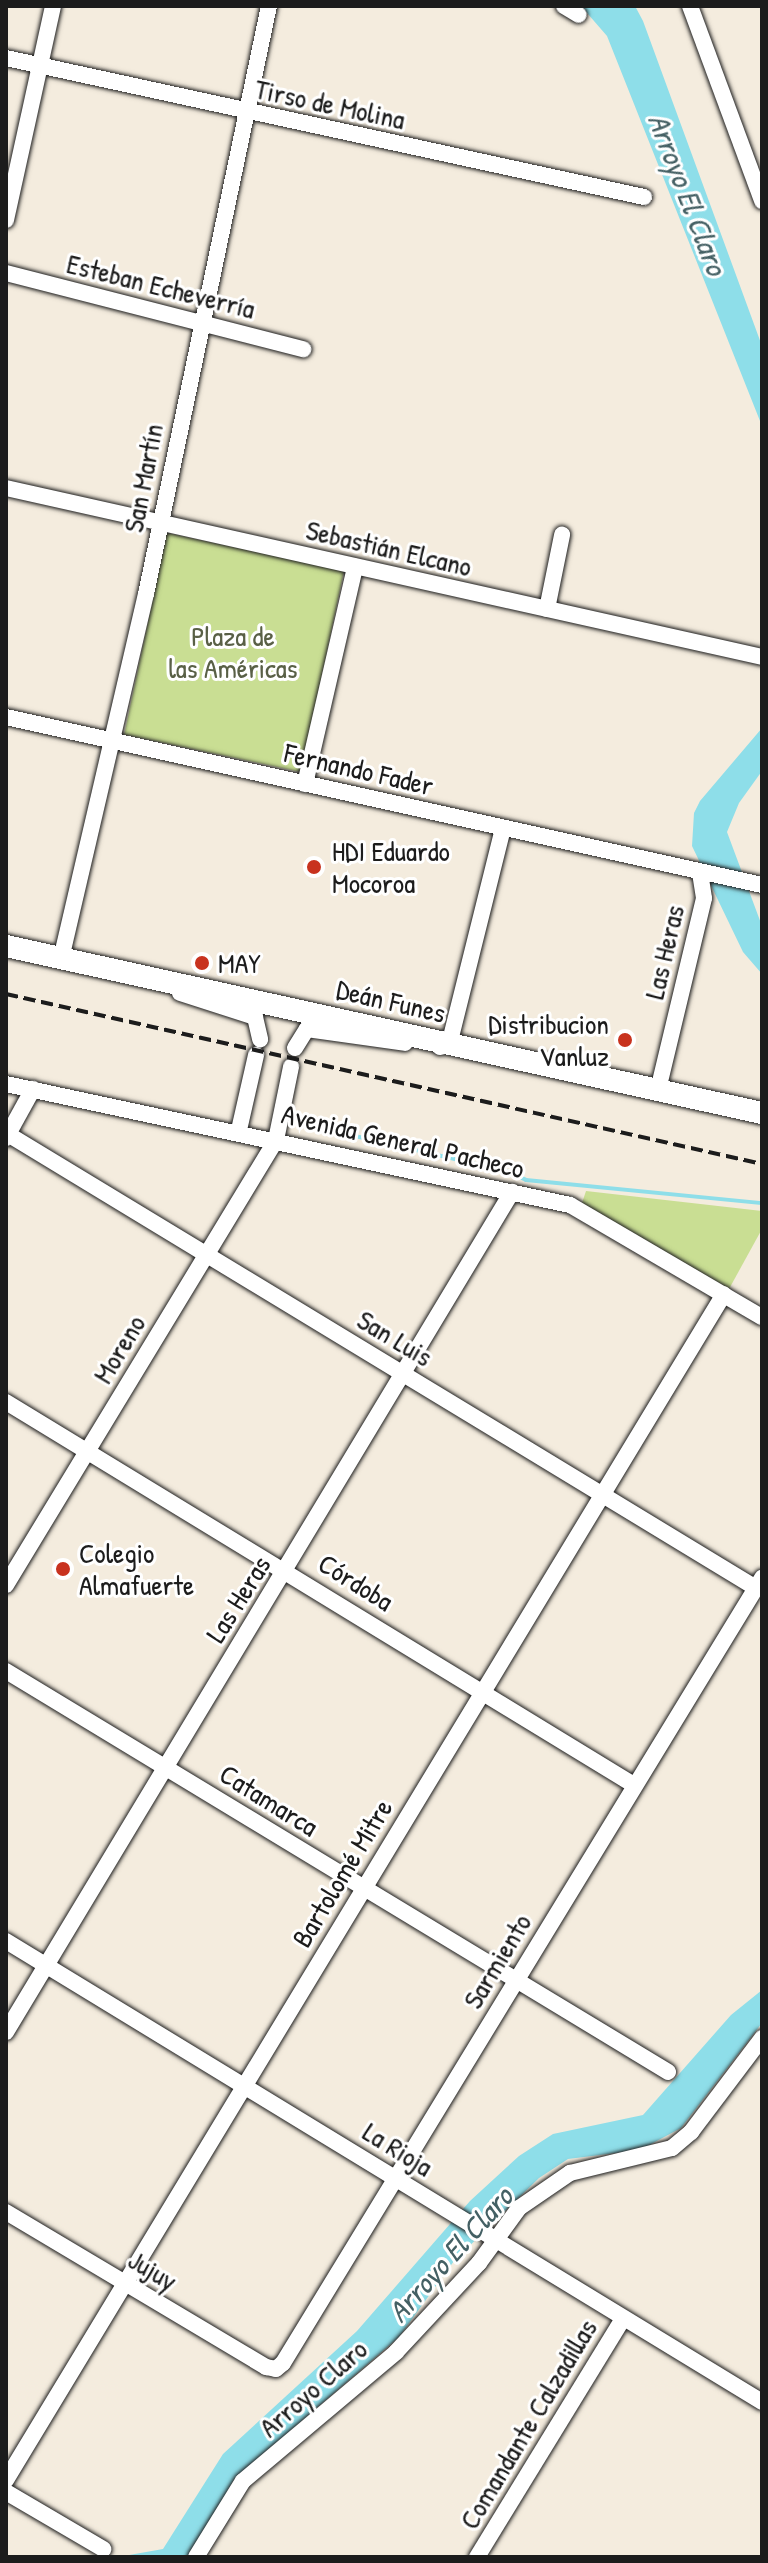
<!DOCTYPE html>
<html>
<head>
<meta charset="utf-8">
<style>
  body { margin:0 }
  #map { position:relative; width:768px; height:2563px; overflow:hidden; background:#f4ecde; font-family:"Patrick Hand",sans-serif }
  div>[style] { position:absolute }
  .green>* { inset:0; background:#c9de93; transform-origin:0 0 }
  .water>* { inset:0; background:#8edee9 }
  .stream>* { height:4px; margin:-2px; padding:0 2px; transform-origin:2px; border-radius:2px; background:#8edee9 }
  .roads { filter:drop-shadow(0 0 2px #1c1c1c) drop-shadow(0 0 2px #1c1c1c) }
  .minor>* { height:16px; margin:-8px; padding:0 8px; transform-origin:8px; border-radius:8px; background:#fff }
  .major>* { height:22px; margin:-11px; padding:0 11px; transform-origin:11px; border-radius:11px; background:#fff }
  .rail>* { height:4px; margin-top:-2px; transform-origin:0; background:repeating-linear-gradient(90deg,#1c1c1c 0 12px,transparent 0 18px) }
  .dots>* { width:22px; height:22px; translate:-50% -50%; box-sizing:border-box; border:4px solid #fff; border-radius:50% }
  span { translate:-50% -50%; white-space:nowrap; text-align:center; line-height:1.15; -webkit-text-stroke:6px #fff; paint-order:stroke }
  .street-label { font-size:28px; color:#1c1c1c }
  .park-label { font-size:28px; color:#596046 }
  .poi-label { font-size:28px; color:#1c1c1c }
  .left { translate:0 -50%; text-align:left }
  .right { translate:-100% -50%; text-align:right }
  .water-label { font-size:30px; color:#446064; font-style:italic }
  .frame { position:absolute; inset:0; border:8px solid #1c1c1c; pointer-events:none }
</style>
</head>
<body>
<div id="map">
  <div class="green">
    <div style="left:167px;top:533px;width:181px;height:206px;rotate:12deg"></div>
    <div style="clip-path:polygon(586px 1191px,762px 1211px,762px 1229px,729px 1289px,582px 1203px)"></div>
  </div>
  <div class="water">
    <div style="clip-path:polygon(581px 6px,635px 6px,643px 21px,762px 346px,762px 426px,607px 36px)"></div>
    <div style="clip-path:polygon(762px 728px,762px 771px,739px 803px,727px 832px,762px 926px,762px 974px,743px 952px,692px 846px,694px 813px,700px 801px)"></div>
    <div style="clip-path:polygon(762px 1990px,762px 2023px,681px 2128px,640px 2150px,568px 2159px,539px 2178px,454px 2261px,399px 2337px,235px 2478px,189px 2557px,118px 2557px,163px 2549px,223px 2454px,357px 2331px,470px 2201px,519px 2156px,553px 2134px,643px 2115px,731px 2015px)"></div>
  </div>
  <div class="stream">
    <div style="left:316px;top:1127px;width:196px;rotate:13deg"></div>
    <div style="left:507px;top:1171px;width:21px;rotate:25deg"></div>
    <div style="left:526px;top:1180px;width:237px;rotate:5.6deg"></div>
  </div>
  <div class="roads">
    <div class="minor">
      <div style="left:564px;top:6px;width:17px;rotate:31deg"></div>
      <div style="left:690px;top:6px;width:208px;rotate:69.7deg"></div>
      <div style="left:6px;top:58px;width:653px;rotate:12.29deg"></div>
      <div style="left:6px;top:220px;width:219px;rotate:-77.6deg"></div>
      <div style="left:6px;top:273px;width:307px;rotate:14.4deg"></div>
      <div style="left:6px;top:488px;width:775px;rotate:12.6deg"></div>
      <div style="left:547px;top:609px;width:76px;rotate:-78.5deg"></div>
      <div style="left:6px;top:717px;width:774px;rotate:12.53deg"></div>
      <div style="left:305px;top:784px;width:223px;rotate:-77deg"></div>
      <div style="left:61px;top:959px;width:375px;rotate:-76.9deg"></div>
      <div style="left:146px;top:594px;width:601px;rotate:-78.19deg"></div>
      <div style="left:180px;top:993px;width:79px;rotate:17.7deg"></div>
      <div style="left:255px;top:1017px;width:23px;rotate:77deg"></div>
      <div style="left:440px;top:1047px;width:9px;rotate:-13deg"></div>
      <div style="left:449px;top:1045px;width:224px;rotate:-76deg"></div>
      <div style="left:295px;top:1048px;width:22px;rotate:-58deg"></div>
      <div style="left:307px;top:1029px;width:99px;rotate:8.1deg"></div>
      <div style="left:6px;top:1084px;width:577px;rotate:12.11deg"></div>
      <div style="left:570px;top:1205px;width:222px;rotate:30.3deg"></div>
      <div style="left:658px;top:1090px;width:197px;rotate:-76.5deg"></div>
      <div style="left:704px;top:898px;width:26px;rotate:-99deg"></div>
      <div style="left:239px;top:1130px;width:77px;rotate:-77.2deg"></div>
      <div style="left:6px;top:1133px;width:877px;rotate:31.24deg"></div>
      <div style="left:6px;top:1138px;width:56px;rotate:-61.1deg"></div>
      <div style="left:6px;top:1402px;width:736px;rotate:31.38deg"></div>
      <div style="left:6px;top:1585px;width:521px;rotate:-58.75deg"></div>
      <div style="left:276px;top:1140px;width:75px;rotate:-78.4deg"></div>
      <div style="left:6px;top:1671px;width:774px;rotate:31.2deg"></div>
      <div style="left:6px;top:1941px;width:885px;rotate:31.37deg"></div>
      <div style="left:6px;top:2032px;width:981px;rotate:-58.94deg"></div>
      <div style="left:6px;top:2212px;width:303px;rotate:30.8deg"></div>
      <div style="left:266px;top:2367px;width:10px;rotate:11deg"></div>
      <div style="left:276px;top:2369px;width:9px;rotate:-41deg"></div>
      <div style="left:283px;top:2363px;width:920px;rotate:-58.61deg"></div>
      <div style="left:6px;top:2480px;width:1386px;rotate:-58.81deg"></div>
      <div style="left:6px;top:2492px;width:113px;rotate:30.4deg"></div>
      <div style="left:196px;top:2557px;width:89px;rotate:-58.3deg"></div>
      <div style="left:243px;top:2481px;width:200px;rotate:-40.1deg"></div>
      <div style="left:396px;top:2352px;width:122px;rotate:-47deg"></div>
      <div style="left:479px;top:2263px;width:68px;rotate:-54deg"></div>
      <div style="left:519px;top:2208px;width:62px;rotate:-34.5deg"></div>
      <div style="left:570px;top:2173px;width:105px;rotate:-13.8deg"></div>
      <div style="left:672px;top:2148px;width:25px;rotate:-40deg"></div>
      <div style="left:691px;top:2132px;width:118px;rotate:-52.9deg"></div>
      <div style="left:477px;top:2557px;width:279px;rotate:-58.5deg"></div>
    </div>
    <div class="major">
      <div style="left:6px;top:946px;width:774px;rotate:12.46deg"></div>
    </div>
  </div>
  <div class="rail">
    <div style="left:6px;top:994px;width:775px;rotate:12.67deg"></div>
  </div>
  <div class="dots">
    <div style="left:314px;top:867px;background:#c8321e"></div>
    <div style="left:202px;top:963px;background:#c8321e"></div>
    <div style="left:625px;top:1040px;background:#c8321e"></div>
    <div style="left:63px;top:1569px;background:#c8321e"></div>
  </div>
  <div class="street-label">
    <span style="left:330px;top:104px;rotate:12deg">Tirso de Molina</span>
    <span style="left:161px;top:286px;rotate:14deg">Esteban Echeverría</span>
    <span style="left:143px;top:478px;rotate:-79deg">San Martín</span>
    <span style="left:389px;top:548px;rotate:13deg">Sebastián Elcano</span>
    <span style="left:359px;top:769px;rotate:13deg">Fernando Fader</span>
    <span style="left:664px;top:952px;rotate:-77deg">Las Heras</span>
    <span style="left:391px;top:1001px;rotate:13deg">Deán Funes</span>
    <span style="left:403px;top:1141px;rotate:13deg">Avenida General Pacheco</span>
    <span style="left:395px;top:1338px;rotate:31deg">San Luis</span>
    <span style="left:119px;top:1349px;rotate:-59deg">Moreno</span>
    <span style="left:356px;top:1582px;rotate:32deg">Córdoba</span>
    <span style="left:238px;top:1599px;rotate:-58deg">Las Heras</span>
    <span style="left:269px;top:1800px;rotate:32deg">Catamarca</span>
    <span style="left:342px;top:1873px;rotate:-59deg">Bartolomé Mitre</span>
    <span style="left:497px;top:1961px;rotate:-59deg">Sarmiento</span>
    <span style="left:398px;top:2149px;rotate:32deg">La Rioja</span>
    <span style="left:153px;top:2270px;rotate:31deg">Jujuy</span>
    <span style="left:313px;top:2388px;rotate:-41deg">Arroyo Claro</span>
    <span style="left:528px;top:2424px;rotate:-59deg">Comandante Calzadillas</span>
  </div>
  <div class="park-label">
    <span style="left:233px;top:652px">Plaza de<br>las Américas</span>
  </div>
  <div class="poi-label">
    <span class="left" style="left:332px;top:867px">HDI Eduardo<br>Mocoroa</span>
    <span class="left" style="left:218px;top:963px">MAY</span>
    <span class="right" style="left:609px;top:1040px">Distribucion<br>Vanluz</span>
    <span class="left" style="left:79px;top:1569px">Colegio<br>Almafuerte</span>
  </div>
  <div class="water-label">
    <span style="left:688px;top:194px;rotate:69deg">Arroyo El Claro</span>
    <span style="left:450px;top:2254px;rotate:-48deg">Arroyo El Claro</span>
  </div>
  <div class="frame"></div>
</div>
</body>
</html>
